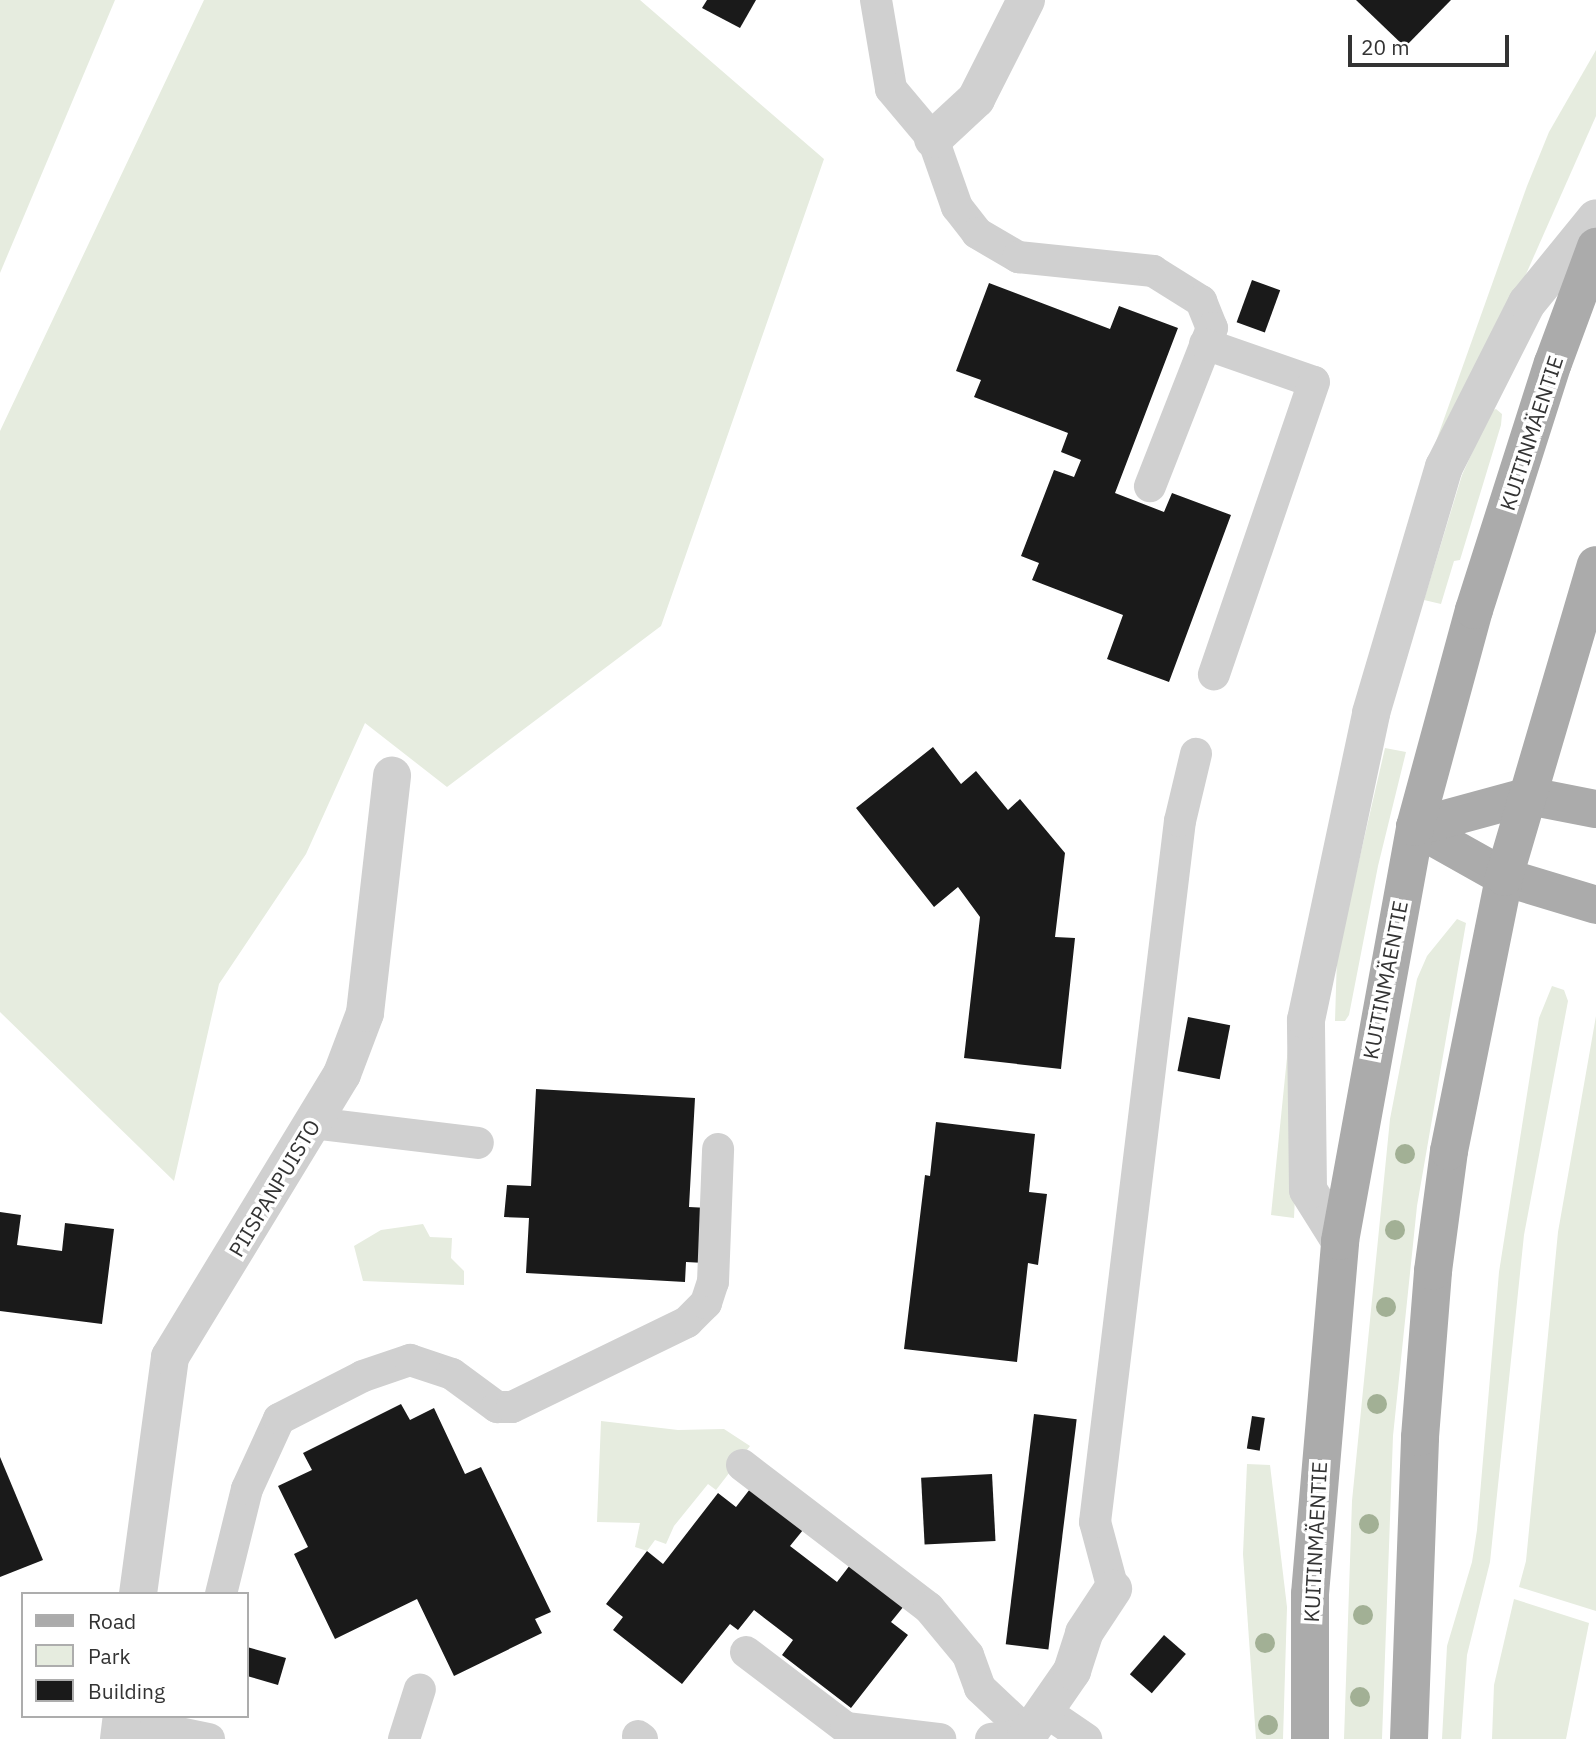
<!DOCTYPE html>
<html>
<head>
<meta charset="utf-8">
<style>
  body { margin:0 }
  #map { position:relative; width:1596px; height:1739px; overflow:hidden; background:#fff; font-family:"IBM Plex Sans",sans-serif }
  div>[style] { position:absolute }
  .green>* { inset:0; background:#e6ecdf }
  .building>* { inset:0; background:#1a1a1a; transform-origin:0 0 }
  .lane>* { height:32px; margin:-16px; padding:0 16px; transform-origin:16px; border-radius:16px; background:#d0d0d0 }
  .street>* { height:38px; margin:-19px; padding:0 19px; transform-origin:19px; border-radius:19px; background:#d0d0d0 }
  .primary>* { height:38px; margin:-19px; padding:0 19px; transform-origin:19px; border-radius:19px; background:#ababab }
  .trees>* { width:20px; height:20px; margin:-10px; border-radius:50%; background:#a2b095 }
  span { translate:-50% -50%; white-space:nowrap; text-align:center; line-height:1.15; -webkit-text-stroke:7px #fff; paint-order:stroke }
  .street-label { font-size:21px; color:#333 }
  .legend { position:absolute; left:21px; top:1592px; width:228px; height:126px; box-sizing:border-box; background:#fff; border:2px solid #adadad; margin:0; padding:9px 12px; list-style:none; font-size:21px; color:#333 }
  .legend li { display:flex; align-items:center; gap:14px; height:35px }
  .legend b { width:35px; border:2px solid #adadad }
  .scale { position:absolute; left:1348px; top:35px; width:161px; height:32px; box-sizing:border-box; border:4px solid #333; border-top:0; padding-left:9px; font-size:21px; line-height:24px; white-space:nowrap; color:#333; -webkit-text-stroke:5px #fff; paint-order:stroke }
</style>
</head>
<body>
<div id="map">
  <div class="green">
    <div style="clip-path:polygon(0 0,115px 0,0 273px)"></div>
    <div style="clip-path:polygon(204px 0,640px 0,824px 159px,661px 626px,447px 787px,365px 723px,306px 854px,219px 984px,174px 1181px,0 1012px,0 431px)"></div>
    <div style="clip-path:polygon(1596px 50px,1596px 116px,1511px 308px,1434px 447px,1527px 186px,1549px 132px)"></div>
    <div style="clip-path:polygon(1496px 409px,1502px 414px,1501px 425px,1460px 560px,1454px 561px,1441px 604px,1424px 600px,1462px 475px,1491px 411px)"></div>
    <div style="clip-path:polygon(1385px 748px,1406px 752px,1378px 866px,1349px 1015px,1345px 1021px,1335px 1021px,1337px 956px)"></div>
    <div style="clip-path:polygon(1457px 919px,1466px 923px,1417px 1206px,1393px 1436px,1382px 1739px,1344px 1739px,1352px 1501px,1390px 1119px,1417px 979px,1427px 956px)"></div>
    <div style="clip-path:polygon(1552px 986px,1564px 990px,1568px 1001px,1524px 1235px,1490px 1562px,1467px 1655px,1461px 1739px,1442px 1739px,1447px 1646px,1472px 1562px,1477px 1530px,1499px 1272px,1539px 1018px)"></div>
    <div style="clip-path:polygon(1596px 1016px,1596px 1611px,1519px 1587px,1526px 1561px,1558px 1232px)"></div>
    <div style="clip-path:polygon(1290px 1028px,1296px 1174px,1294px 1218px,1271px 1215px)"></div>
    <div style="clip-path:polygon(423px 1224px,430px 1237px,452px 1238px,451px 1258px,464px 1271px,464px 1285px,363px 1281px,354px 1246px,381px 1230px)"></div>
    <div style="clip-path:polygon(601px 1421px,678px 1430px,724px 1429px,750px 1446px,716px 1490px,708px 1484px,674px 1526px,666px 1544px,655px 1540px,647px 1551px,635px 1547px,640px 1523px,597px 1522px)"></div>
    <div style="clip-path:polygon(1247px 1464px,1270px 1465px,1287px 1607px,1283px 1739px,1256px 1739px,1243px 1554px)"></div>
    <div style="clip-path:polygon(1514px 1599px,1589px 1623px,1566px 1739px,1492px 1739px,1494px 1685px)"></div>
  </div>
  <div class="building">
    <div style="clip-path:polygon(707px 0,756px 0,740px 28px,702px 8px)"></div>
    <div style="clip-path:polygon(1356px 0,1451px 0,1405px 47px)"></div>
    <div style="left:1252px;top:280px;width:30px;height:45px;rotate:20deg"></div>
    <div style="clip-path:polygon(989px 283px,1110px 329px,1119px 306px,1178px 328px,1115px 493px,1164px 512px,1172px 493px,1231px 515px,1169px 682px,1107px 659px,1123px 615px,1032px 580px,1039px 563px,1021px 556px,1054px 470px,1074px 477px,1081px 460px,1061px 452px,1068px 433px,974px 397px,981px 380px,956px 371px)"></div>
    <div style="clip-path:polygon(933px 747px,961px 784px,976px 771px,1008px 810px,1020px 799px,1065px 853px,1055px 937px,1075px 938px,1061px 1069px,964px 1058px,980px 917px,958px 887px,934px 907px,856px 808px)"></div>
    <div style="left:1188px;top:1017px;width:43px;height:55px;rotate:11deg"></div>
    <div style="clip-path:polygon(536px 1089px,695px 1098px,689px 1207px,709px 1208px,705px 1263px,686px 1262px,685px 1282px,526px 1273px,529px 1218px,504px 1217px,507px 1185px,531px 1186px)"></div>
    <div style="clip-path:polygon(936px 1122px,1035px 1134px,1029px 1192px,1047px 1194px,1038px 1265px,1028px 1263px,1017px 1362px,904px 1349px,925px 1175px,930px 1176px)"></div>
    <div style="clip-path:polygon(0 1212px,21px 1215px,17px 1245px,62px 1251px,65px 1223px,114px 1229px,102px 1324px,0 1311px)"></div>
    <div style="clip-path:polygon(401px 1404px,410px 1420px,434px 1408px,465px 1474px,481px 1467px,551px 1612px,535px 1619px,542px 1633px,454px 1676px,417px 1599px,335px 1639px,294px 1554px,308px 1547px,278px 1486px,312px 1470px,303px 1453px)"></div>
    <div style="left:1034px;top:1414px;width:43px;height:232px;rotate:7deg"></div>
    <div style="left:1252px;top:1416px;width:13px;height:33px;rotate:9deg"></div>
    <div style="clip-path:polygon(0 1457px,43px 1560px,0 1577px)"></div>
    <div style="left:992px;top:1474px;width:67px;height:71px;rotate:87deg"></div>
    <div style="clip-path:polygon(750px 1489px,803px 1530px,790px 1546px,837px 1582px,850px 1565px,904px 1606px,891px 1622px,908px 1635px,851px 1708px,782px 1655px,793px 1640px,754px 1610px,738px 1630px,730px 1624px,682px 1684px,613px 1630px,623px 1617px,606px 1604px,647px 1551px,663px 1564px,718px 1493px,736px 1507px)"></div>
    <div style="left:1164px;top:1635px;width:29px;height:52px;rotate:41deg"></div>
    <div style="clip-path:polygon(247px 1647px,286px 1658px,278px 1685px,247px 1676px)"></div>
  </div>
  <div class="lane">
    <div style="left:876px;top:0;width:90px;rotate:80.4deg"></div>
    <div style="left:891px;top:89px;width:65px;rotate:50deg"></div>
    <div style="left:933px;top:139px;width:72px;rotate:70.6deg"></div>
    <div style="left:957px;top:207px;width:33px;rotate:52deg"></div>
    <div style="left:977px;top:233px;width:48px;rotate:30.3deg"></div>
    <div style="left:1018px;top:257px;width:136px;rotate:5.9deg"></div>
    <div style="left:1153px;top:271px;width:57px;rotate:32deg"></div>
    <div style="left:1201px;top:301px;width:29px;rotate:68deg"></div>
    <div style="left:1212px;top:328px;width:170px;rotate:111.4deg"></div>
    <div style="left:1205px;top:344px;width:115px;rotate:19.2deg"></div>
    <div style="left:1314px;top:382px;width:309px;rotate:108.9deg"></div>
    <div style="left:313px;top:1123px;width:166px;rotate:6.9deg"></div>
    <div style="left:742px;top:1465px;width:235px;rotate:37.4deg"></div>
    <div style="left:929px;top:1608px;width:61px;rotate:50.3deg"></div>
    <div style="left:968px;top:1655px;width:35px;rotate:70deg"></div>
    <div style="left:980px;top:1688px;width:67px;rotate:43.2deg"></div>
    <div style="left:1113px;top:1589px;width:69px;rotate:-105deg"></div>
    <div style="left:1095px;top:1522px;width:706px;rotate:-83.09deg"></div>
    <div style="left:1180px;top:821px;width:69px;rotate:-76.6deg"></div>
    <div style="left:221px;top:1594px;width:108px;rotate:-76.1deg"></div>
    <div style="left:247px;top:1489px;width:77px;rotate:-65.4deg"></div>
    <div style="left:279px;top:1419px;width:94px;rotate:-27.1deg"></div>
    <div style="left:363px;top:1376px;width:50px;rotate:-18.8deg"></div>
    <div style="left:410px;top:1360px;width:44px;rotate:18.4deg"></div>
    <div style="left:452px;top:1374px;width:56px;rotate:36.3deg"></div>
    <div style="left:497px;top:1407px;width:15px"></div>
    <div style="left:512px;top:1407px;width:195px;rotate:-25.9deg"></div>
    <div style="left:687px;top:1322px;width:27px;rotate:-45deg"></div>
    <div style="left:706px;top:1303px;width:22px;rotate:-72deg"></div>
    <div style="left:713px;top:1282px;width:133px;rotate:-87.8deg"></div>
    <div style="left:746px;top:1652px;width:126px;rotate:37.2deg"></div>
    <div style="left:846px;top:1728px;width:95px;rotate:6.7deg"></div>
    <div style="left:1045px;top:1711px;width:50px;rotate:34.3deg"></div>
    <div style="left:121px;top:1721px;width:90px;rotate:11.6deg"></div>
    <div style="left:638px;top:1736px;width:5px;rotate:37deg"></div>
    <div style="left:404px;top:1739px;width:52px;rotate:-72.3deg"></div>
    <div style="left:991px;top:1739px;width:38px;rotate:-7deg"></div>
  </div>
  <div class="street">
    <div style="left:933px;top:139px;width:59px;rotate:-42.9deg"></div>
    <div style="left:976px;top:99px;width:111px;rotate:-63.2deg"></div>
    <div style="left:1340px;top:1241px;width:60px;rotate:-122.1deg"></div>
    <div style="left:1308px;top:1190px;width:170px;rotate:-90.7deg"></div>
    <div style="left:1306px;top:1020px;width:314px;rotate:-78deg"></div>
    <div style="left:1371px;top:713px;width:257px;rotate:-73.5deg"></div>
    <div style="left:1444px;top:467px;width:184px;rotate:-63.2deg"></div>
    <div style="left:1527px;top:303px;width:109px;rotate:-50.9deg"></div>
    <div style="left:138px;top:1594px;width:239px;rotate:-82.3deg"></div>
    <div style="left:170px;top:1357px;width:331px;rotate:-58.7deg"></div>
    <div style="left:342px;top:1074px;width:65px;rotate:-69.3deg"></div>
    <div style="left:365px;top:1013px;width:239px;rotate:-83.5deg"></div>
    <div style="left:119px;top:1739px;width:23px;rotate:-83deg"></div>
    <div style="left:1025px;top:1739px;width:83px;rotate:-55.3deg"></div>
    <div style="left:1072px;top:1671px;width:40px;rotate:-72deg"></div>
    <div style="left:1084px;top:1633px;width:53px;rotate:-56.6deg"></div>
  </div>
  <div class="primary">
    <div style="left:1415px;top:827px;width:102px;rotate:29.3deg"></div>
    <div style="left:1504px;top:877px;width:96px;rotate:16.9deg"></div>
    <div style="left:1415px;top:827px;width:118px;rotate:-15.2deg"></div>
    <div style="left:1529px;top:796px;width:68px;rotate:11deg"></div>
    <div style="left:1310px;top:1739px;width:145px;rotate:-90deg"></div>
    <div style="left:1310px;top:1594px;width:354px;rotate:-85.1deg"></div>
    <div style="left:1340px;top:1241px;width:421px;rotate:-79.7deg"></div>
    <div style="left:1415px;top:827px;width:225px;rotate:-74.8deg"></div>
    <div style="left:1474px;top:610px;width:259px;rotate:-72.3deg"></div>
    <div style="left:1553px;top:363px;width:124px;rotate:-69.7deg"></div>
    <div style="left:1409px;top:1739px;width:302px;rotate:-87.9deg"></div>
    <div style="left:1420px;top:1437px;width:167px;rotate:-85.5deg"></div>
    <div style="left:1433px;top:1271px;width:121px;rotate:-82.4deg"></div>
    <div style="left:1449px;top:1151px;width:279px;rotate:-78.6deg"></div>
    <div style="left:1504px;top:877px;width:325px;rotate:-73.6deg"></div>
  </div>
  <div class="trees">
    <div style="left:1405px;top:1154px"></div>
    <div style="left:1395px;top:1230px"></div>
    <div style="left:1386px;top:1307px"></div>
    <div style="left:1377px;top:1404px"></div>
    <div style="left:1369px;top:1524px"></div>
    <div style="left:1363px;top:1615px"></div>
    <div style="left:1265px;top:1643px"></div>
    <div style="left:1360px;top:1697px"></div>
    <div style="left:1268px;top:1725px"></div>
  </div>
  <div class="street-label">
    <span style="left:1531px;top:433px;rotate:-72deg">KUITINMÄENTIE</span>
    <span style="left:1385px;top:980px;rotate:-79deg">KUITINMÄENTIE</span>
    <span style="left:274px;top:1188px;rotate:-59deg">PIISPANPUISTO</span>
    <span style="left:1315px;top:1542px;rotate:-87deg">KUITINMÄENTIE</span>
  </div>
  <ul class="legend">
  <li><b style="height:9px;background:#ababab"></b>Road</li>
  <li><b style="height:19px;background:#e6ecdf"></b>Park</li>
  <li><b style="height:19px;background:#1a1a1a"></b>Building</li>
  </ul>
  <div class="scale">20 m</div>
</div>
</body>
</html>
